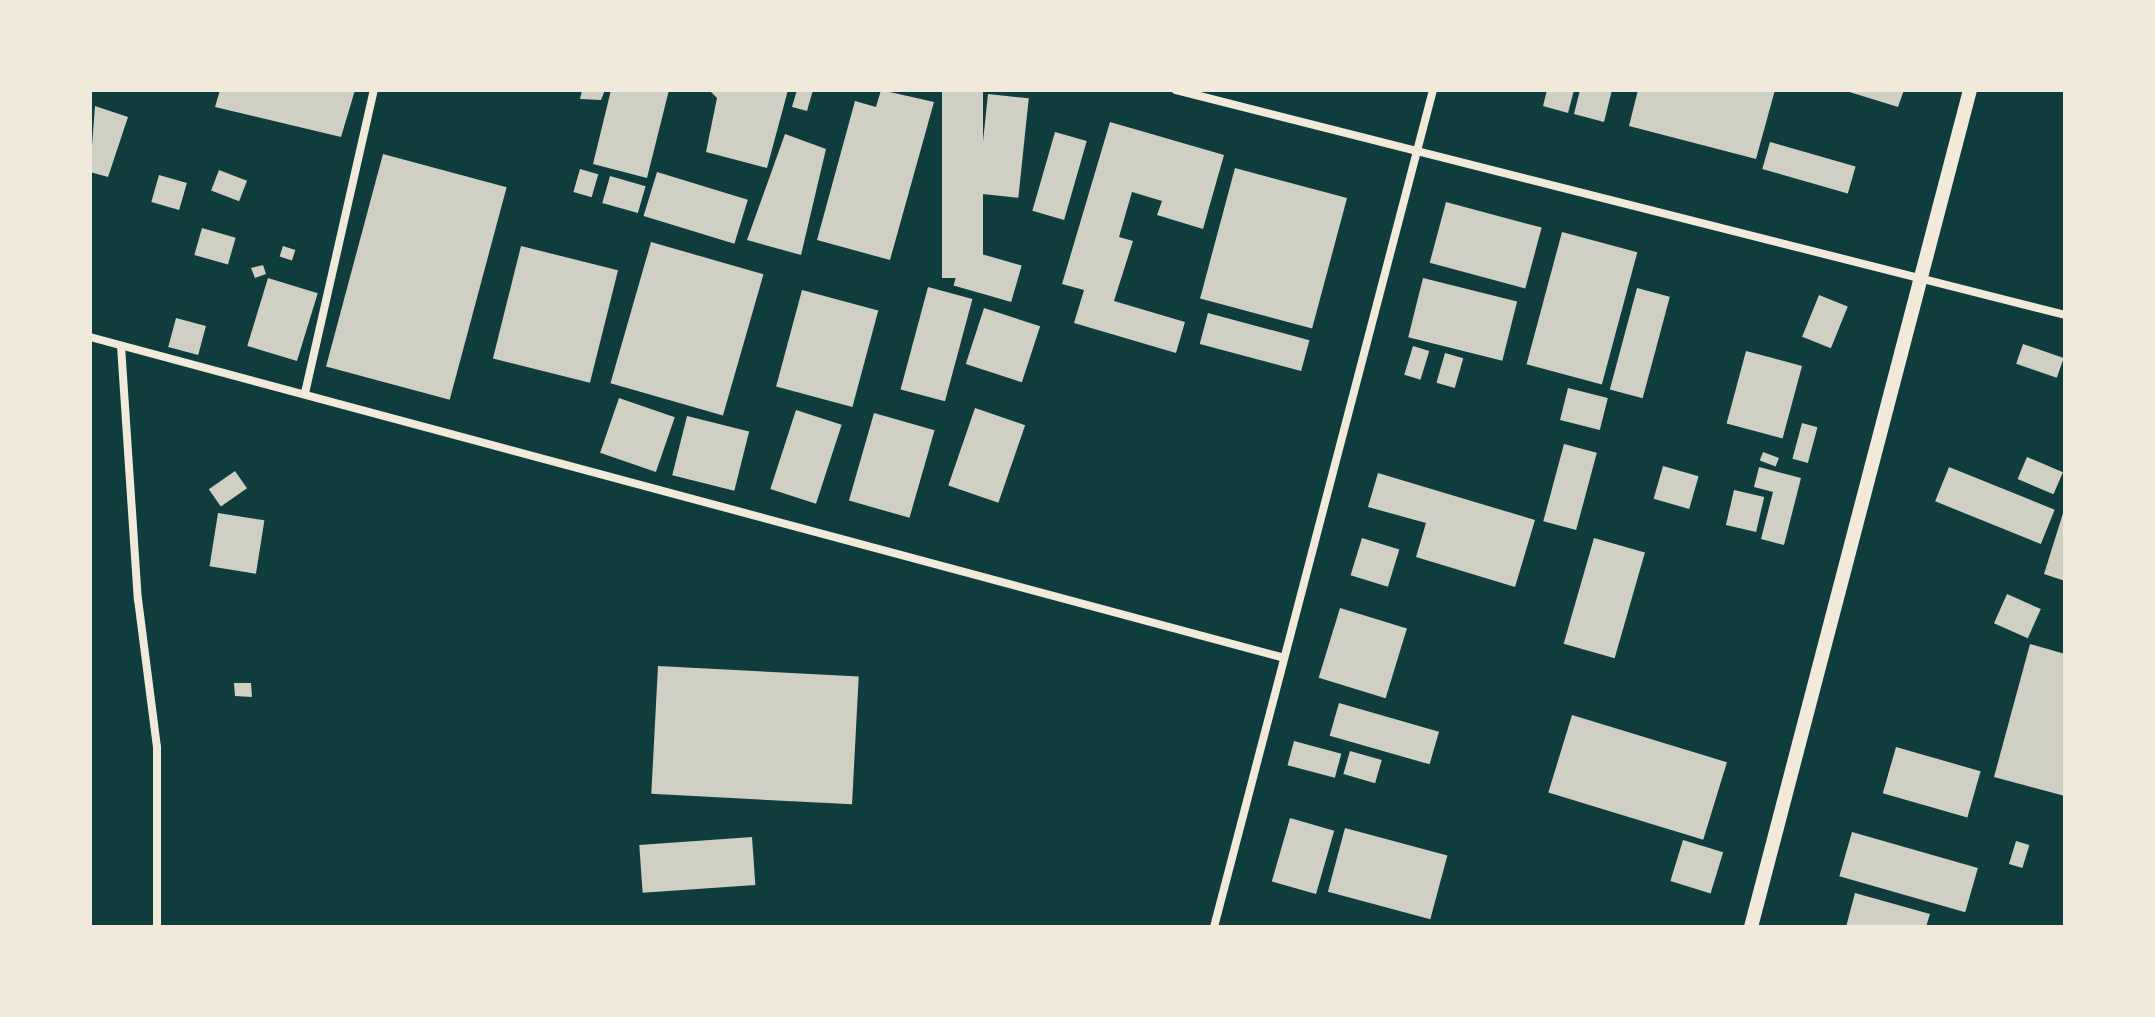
<!DOCTYPE html>
<html>
<head>
<meta charset="utf-8">
<style>
  body { margin:0 }
  #map { position:relative; width:2155px; height:1017px; overflow:hidden; background:#0f3d3e; font-family:"Roboto Serif",serif }
  div>[style] { position:absolute }
  .building>* { inset:0; background:#cfcfc3; transform-origin:0 0 }
  .minor>* { height:8px; margin:-4px; padding:0 4px; transform-origin:4px; border-radius:4px; background:#f1e9da }
  .tertiary>* { height:14px; margin:-7px; padding:0 7px; transform-origin:7px; border-radius:7px; background:#f1e9da }
  span { translate:-50% -50%; white-space:nowrap; text-align:center; line-height:1.15; -webkit-text-stroke:8px #f1e9da; paint-order:stroke }
  .frame { position:absolute; inset:0; border:92px solid #f1e9da; pointer-events:none }
</style>
</head>
<body>
<div id="map">
  <div class="building">
    <div style="clip-path:polygon(220px 90px,355px 90px,341px 137px,215px 107px)"></div>
    <div style="clip-path:polygon(582px 90px,605px 90px,601px 100px,580px 99px)"></div>
    <div style="clip-path:polygon(611px 90px,669px 90px,647px 178px,593px 164px)"></div>
    <div style="clip-path:polygon(709px 90px,788px 90px,767px 168px,706px 152px,717px 98px)"></div>
    <div style="clip-path:polygon(797px 90px,813px 90px,807px 111px,792px 107px)"></div>
    <div style="clip-path:polygon(881px 90px,934px 102px,890px 260px,817px 240px,855px 101px,876px 107px)"></div>
    <div style="left:942px;top:90px;width:41px;height:188px"></div>
    <div style="clip-path:polygon(1547px 90px,1574px 90px,1568px 113px,1543px 106px)"></div>
    <div style="clip-path:polygon(1580px 90px,1612px 90px,1604px 122px,1574px 114px)"></div>
    <div style="clip-path:polygon(1638px 90px,1775px 90px,1756px 159px,1629px 126px)"></div>
    <div style="clip-path:polygon(1843px 90px,1904px 90px,1898px 107px)"></div>
    <div style="left:988px;top:94px;width:41px;height:100px;rotate:6deg"></div>
    <div style="clip-path:polygon(95px 106px,128px 117px,108px 177px,90px 172px)"></div>
    <div style="clip-path:polygon(1110px 122px,1224px 155px,1203px 229px,1157px 215px,1162px 201px,1132px 192px,1119px 237px,1133px 241px,1114px 301px,1185px 322px,1176px 353px,1074px 323px,1084px 290px,1062px 284px)"></div>
    <div style="left:1055px;top:132px;width:33px;height:82px;rotate:16deg"></div>
    <div style="clip-path:polygon(785px 134px,826px 149px,801px 255px,747px 240px)"></div>
    <div style="left:1770px;top:142px;width:89px;height:28px;rotate:16deg"></div>
    <div style="left:383px;top:154px;width:128px;height:220px;rotate:15deg"></div>
    <div style="left:1235px;top:168px;width:116px;height:135px;rotate:15deg"></div>
    <div style="left:580px;top:169px;width:19px;height:24px;rotate:16deg"></div>
    <div style="left:219px;top:170px;width:30px;height:22px;rotate:21deg"></div>
    <div style="left:657px;top:172px;width:95px;height:46px;rotate:17deg"></div>
    <div style="left:159px;top:175px;width:29px;height:28px;rotate:16deg"></div>
    <div style="left:610px;top:176px;width:37px;height:28px;rotate:16deg"></div>
    <div style="left:1446px;top:202px;width:99px;height:63px;rotate:15deg"></div>
    <div style="left:202px;top:228px;width:35px;height:28px;rotate:16deg"></div>
    <div style="left:1562px;top:232px;width:78px;height:137px;rotate:15deg"></div>
    <div style="left:651px;top:242px;width:117px;height:147px;rotate:16deg"></div>
    <div style="left:283px;top:246px;width:13px;height:11px;rotate:18deg"></div>
    <div style="left:521px;top:246px;width:100px;height:116px;rotate:14deg"></div>
    <div style="left:964px;top:249px;width:60px;height:38px;rotate:16deg"></div>
    <div style="clip-path:polygon(263px 265px,266px 274px,255px 278px,251px 268px)"></div>
    <div style="left:268px;top:278px;width:52px;height:71px;rotate:17deg"></div>
    <div style="left:1423px;top:278px;width:97px;height:61px;rotate:14deg"></div>
    <div style="left:928px;top:287px;width:46px;height:106px;rotate:15deg"></div>
    <div style="left:1637px;top:288px;width:34px;height:105px;rotate:15deg"></div>
    <div style="left:802px;top:290px;width:79px;height:100px;rotate:15deg"></div>
    <div style="left:1819px;top:295px;width:31px;height:45px;rotate:22deg"></div>
    <div style="left:984px;top:308px;width:59px;height:59px;rotate:18deg"></div>
    <div style="left:1208px;top:313px;width:105px;height:32px;rotate:15deg"></div>
    <div style="left:176px;top:318px;width:31px;height:30px;rotate:15deg"></div>
    <div style="left:2023px;top:344px;width:43px;height:21px;rotate:19deg"></div>
    <div style="left:1413px;top:346px;width:17px;height:30px;rotate:17deg"></div>
    <div style="left:1746px;top:351px;width:58px;height:75px;rotate:15deg"></div>
    <div style="left:1445px;top:353px;width:19px;height:31px;rotate:16deg"></div>
    <div style="left:1568px;top:388px;width:41px;height:33px;rotate:14deg"></div>
    <div style="left:619px;top:398px;width:59px;height:58px;rotate:19deg"></div>
    <div style="left:975px;top:408px;width:53px;height:82px;rotate:19deg"></div>
    <div style="left:796px;top:410px;width:48px;height:83px;rotate:18deg"></div>
    <div style="left:874px;top:413px;width:63px;height:91px;rotate:16deg"></div>
    <div style="left:687px;top:416px;width:64px;height:61px;rotate:14deg"></div>
    <div style="left:1802px;top:423px;width:16px;height:37px;rotate:15deg"></div>
    <div style="left:1564px;top:444px;width:34px;height:80px;rotate:15deg"></div>
    <div style="left:1763px;top:452px;width:17px;height:9px;rotate:21deg"></div>
    <div style="left:2027px;top:457px;width:39px;height:24px;rotate:23deg"></div>
    <div style="left:1663px;top:466px;width:37px;height:34px;rotate:16deg"></div>
    <div style="clip-path:polygon(1759px 467px,1801px 478px,1784px 545px,1761px 539px,1773px 492px,1754px 487px)"></div>
    <div style="left:1949px;top:467px;width:114px;height:37px;rotate:22deg"></div>
    <div style="left:235px;top:471px;width:21px;height:32px;rotate:55deg"></div>
    <div style="clip-path:polygon(1378px 473px,1535px 520px,1515px 587px,1416px 557px,1426px 523px,1368px 507px)"></div>
    <div style="left:1734px;top:490px;width:31px;height:36px;rotate:13deg"></div>
    <div style="clip-path:polygon(2064px 510px,2065px 510px,2065px 581px,2044px 574px)"></div>
    <div style="left:218px;top:513px;width:47px;height:54px;rotate:9deg"></div>
    <div style="left:1362px;top:538px;width:39px;height:39px;rotate:17deg"></div>
    <div style="left:1594px;top:538px;width:53px;height:110px;rotate:16deg"></div>
    <div style="left:2007px;top:594px;width:37px;height:32px;rotate:24deg"></div>
    <div style="left:1340px;top:608px;width:70px;height:73px;rotate:17deg"></div>
    <div style="clip-path:polygon(2030px 644px,2065px 654px,2065px 796px,1994px 777px)"></div>
    <div style="left:658px;top:666px;width:201px;height:128px;rotate:3deg"></div>
    <div style="clip-path:polygon(234px 683px,251px 683px,252px 697px,235px 696px)"></div>
    <div style="left:1339px;top:703px;width:104px;height:34px;rotate:16deg"></div>
    <div style="left:1572px;top:715px;width:162px;height:81px;rotate:17deg"></div>
    <div style="left:1294px;top:741px;width:49px;height:25px;rotate:15deg"></div>
    <div style="left:1896px;top:747px;width:88px;height:48px;rotate:16deg"></div>
    <div style="left:1350px;top:751px;width:33px;height:24px;rotate:16deg"></div>
    <div style="left:1290px;top:818px;width:46px;height:66px;rotate:16deg"></div>
    <div style="left:1345px;top:828px;width:106px;height:66px;rotate:15deg"></div>
    <div style="left:1852px;top:832px;width:131px;height:46px;rotate:16deg"></div>
    <div style="left:752px;top:837px;width:48px;height:113px;rotate:86deg"></div>
    <div style="left:1683px;top:840px;width:42px;height:43px;rotate:17deg"></div>
    <div style="left:2016px;top:841px;width:14px;height:24px;rotate:17deg"></div>
    <div style="clip-path:polygon(1855px 893px,1930px 914px,1926px 927px,1846px 927px)"></div>
  </div>
  <div class="minor">
    <div style="left:1176px;top:90px;width:917px;rotate:14.2deg"></div>
    <div style="left:90px;top:337px;width:1233px;rotate:15.04deg"></div>
    <div style="left:121px;top:346px;width:254px;rotate:86.2deg"></div>
    <div style="left:138px;top:599px;width:149px;rotate:82.7deg"></div>
    <div style="left:157px;top:747px;width:180px;rotate:90deg"></div>
    <div style="left:305px;top:393px;width:311px;rotate:-77.2deg"></div>
    <div style="left:1214px;top:927px;width:865px;rotate:-75.34deg"></div>
  </div>
  <div class="tertiary">
    <div style="left:1751px;top:927px;width:865px;rotate:-75.34deg"></div>
  </div>
  <div class="frame"></div>
</div>
</body>
</html>
